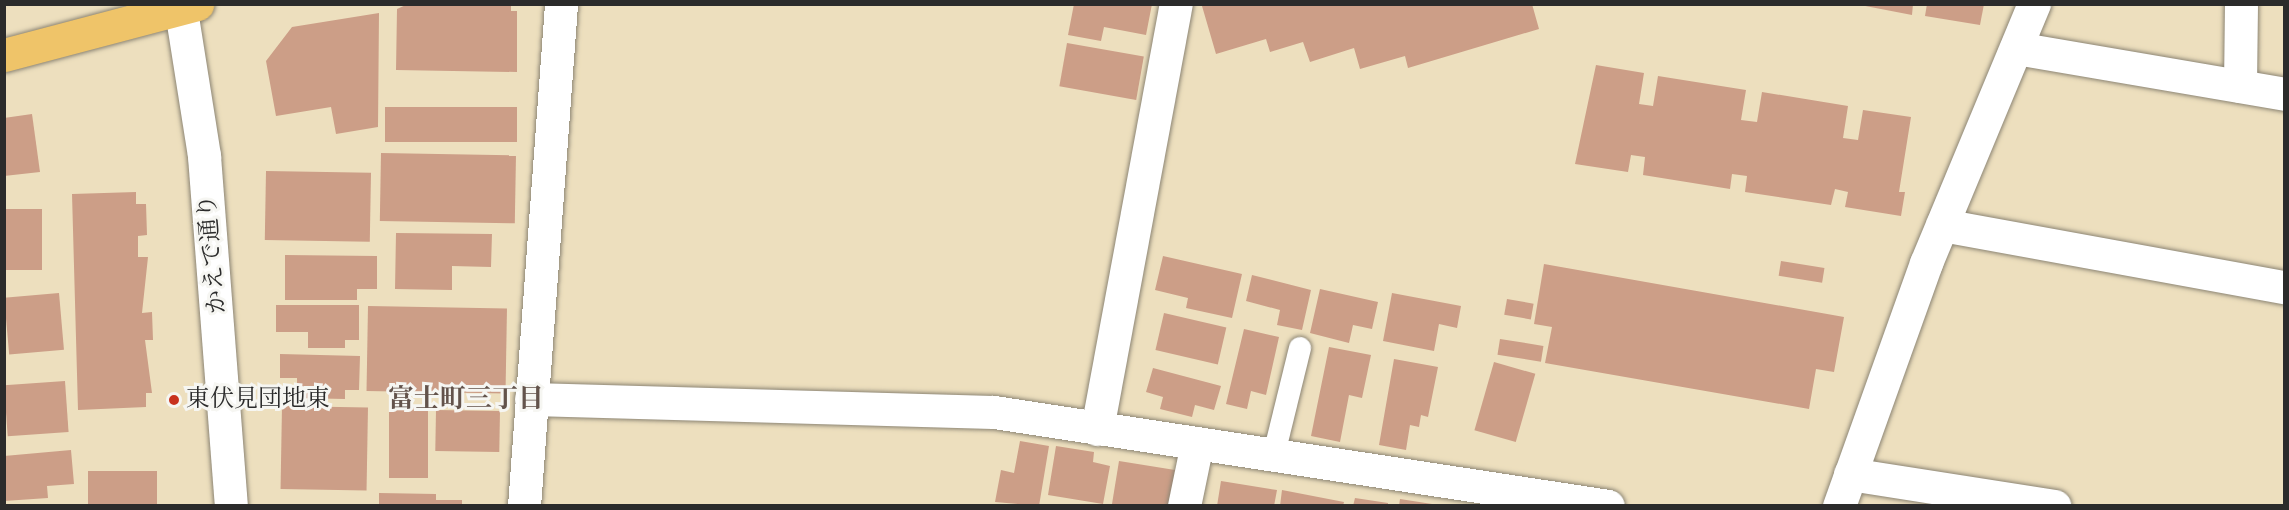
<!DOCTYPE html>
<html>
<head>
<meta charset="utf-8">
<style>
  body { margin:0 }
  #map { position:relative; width:2289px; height:510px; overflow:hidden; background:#eddfbe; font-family:"IM FELL English","Noto Serif JP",serif }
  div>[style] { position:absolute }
  .building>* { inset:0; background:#cc9e87; transform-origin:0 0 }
  .roads { filter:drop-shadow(0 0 2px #8c8574) drop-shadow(0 0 2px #8c8574) }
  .service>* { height:22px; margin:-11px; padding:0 11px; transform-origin:11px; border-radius:11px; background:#fff }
  .minor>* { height:33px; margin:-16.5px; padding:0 16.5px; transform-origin:16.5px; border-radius:16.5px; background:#fff }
  .tertiary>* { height:33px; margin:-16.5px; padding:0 16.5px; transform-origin:16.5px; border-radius:16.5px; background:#fff }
  .primary>* { height:33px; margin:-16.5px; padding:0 16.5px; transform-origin:16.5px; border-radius:16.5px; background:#efc469 }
  .dots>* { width:16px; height:16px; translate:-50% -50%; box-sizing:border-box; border:3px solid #f6f6f2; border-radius:50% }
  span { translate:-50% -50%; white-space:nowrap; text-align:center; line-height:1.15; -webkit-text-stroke:6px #f6f6f2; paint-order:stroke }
  .street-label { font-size:24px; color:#2b2b2b }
  .poi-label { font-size:24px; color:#2b2b2b }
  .left { translate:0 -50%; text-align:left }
  .neighbourhood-label { font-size:26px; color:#63534b; font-weight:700 }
  .frame { position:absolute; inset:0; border:6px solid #2b2b2b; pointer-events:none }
</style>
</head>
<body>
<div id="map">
  <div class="building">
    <div style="clip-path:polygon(408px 4px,511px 4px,511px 11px,517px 11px,517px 72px,396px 70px,397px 9px)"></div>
    <div style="clip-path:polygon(1074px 4px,1152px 4px,1146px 35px,1104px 27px,1101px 41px,1068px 35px)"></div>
    <div style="clip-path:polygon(1532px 4px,1539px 29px,1408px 68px,1405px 56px,1360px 69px,1354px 48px,1310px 62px,1303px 42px,1270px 52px,1266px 39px,1216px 54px,1202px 6px)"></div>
    <div style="clip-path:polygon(1855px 4px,1913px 4px,1912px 15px)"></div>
    <div style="clip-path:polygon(1927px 4px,1984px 4px,1980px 25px,1925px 16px)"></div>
    <div style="clip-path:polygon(379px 13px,378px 127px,336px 134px,331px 107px,276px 116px,266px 61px,292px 27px)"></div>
    <div style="left:1067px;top:43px;width:78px;height:44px;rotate:10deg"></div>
    <div style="clip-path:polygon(1596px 65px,1644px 73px,1639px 104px,1653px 106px,1658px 76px,1746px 90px,1741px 120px,1757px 122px,1762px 92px,1848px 106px,1843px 138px,1858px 140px,1863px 110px,1911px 117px,1899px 192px,1905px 192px,1901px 216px,1845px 207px,1848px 192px,1835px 189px,1831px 205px,1745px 192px,1747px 176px,1732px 174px,1730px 189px,1643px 175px,1645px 157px,1631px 155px,1628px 172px,1575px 164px)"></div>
    <div style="left:385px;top:107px;width:132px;height:35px"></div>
    <div style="clip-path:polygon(32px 114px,40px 172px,4px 176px,4px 118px)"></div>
    <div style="left:381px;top:153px;width:135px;height:68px;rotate:1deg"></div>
    <div style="left:266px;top:171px;width:105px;height:69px;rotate:1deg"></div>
    <div style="clip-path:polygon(136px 192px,136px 204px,146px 204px,147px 235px,138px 236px,138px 257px,148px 257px,142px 313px,152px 312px,153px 340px,145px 340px,152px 393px,146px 393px,146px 407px,78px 410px,72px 194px)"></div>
    <div style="left:42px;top:209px;width:61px;height:38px;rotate:90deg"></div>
    <div style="clip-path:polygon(396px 233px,492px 234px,491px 267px,452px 266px,452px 290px,395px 289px)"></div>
    <div style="clip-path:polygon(285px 255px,377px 256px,377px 289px,357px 289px,357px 300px,285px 300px)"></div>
    <div style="clip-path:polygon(1163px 256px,1242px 274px,1232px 318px,1186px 308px,1188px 298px,1155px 290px)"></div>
    <div style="left:1781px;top:261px;width:44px;height:15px;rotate:9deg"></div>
    <div style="clip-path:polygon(1544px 264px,1844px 317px,1834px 372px,1816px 369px,1809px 409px,1545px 363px,1552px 327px,1534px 324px)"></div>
    <div style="clip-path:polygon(1252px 275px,1311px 290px,1302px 330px,1277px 325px,1280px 310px,1246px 301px)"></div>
    <div style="clip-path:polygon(1320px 289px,1378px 302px,1372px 329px,1353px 325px,1349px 343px,1310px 333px)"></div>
    <div style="left:59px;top:293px;width:57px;height:55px;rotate:85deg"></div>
    <div style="clip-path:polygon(1392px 293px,1461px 306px,1457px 328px,1439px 324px,1434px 351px,1383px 341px)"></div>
    <div style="left:1507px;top:299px;width:27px;height:16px;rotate:10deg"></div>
    <div style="clip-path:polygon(276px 305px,359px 305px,359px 340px,345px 340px,345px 348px,308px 348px,308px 332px,276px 332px)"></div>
    <div style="left:368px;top:306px;width:139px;height:85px;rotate:1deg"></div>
    <div style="left:1164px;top:313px;width:64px;height:38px;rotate:13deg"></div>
    <div style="clip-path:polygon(1244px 329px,1279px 337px,1266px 395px,1251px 391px,1247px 409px,1226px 404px)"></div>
    <div style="left:1500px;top:339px;width:44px;height:16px;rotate:9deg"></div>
    <div style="clip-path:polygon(1329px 347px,1371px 355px,1362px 398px,1349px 395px,1340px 442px,1311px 436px)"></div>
    <div style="clip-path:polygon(280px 354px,360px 356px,359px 390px,345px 390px,345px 399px,297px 398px,297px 378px,280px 378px)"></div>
    <div style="clip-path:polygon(1394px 359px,1438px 367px,1428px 417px,1421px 415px,1419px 427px,1410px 425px,1406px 450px,1379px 445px)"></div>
    <div style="left:1494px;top:362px;width:43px;height:71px;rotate:16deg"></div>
    <div style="clip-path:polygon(1153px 368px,1221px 386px,1214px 410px,1195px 405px,1192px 417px,1160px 409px,1163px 397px,1146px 392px)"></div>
    <div style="left:65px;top:381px;width:51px;height:61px;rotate:86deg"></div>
    <div style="left:282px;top:406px;width:86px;height:83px;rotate:1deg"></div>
    <div style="left:389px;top:407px;width:39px;height:71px"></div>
    <div style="left:436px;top:410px;width:64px;height:41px;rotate:1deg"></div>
    <div style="clip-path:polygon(1020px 441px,1049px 446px,1039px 506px,995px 502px,1001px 470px,1014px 473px)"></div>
    <div style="clip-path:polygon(1056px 446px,1094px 452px,1093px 462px,1110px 466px,1103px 504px,1048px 495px)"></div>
    <div style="clip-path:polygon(71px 450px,74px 484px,47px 486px,48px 498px,4px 501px,4px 456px)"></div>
    <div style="clip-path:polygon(1119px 461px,1175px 470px,1169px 506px,1112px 504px)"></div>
    <div style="left:157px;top:471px;width:35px;height:69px;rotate:90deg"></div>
    <div style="clip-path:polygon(1221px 481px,1277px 490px,1274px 506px,1217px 506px)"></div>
    <div style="clip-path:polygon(1282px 490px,1344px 502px,1343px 506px,1280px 506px)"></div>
    <div style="clip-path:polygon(379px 493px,436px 494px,436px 500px,462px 500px,462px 506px,379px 506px)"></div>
    <div style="clip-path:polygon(1355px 498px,1388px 503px,1388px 506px,1353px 506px)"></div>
    <div style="clip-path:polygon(1400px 499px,1432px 504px,1432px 506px,1399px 506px)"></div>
  </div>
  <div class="roads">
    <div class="service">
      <div style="left:1274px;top:454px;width:109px;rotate:-76.2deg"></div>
    </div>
    <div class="minor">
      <div style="left:2016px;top:48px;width:272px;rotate:9.7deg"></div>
      <div style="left:2240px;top:86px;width:82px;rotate:-89.3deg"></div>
      <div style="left:1942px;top:225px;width:348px;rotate:10.3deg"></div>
      <div style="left:531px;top:399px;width:463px;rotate:1.6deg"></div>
      <div style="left:994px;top:412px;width:621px;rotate:8.7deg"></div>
      <div style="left:1097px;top:429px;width:432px;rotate:-79.5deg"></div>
      <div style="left:1850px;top:474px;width:207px;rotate:8.9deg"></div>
      <div style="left:524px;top:506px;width:503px;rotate:-85.78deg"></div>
      <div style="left:1184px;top:506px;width:64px;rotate:-78.3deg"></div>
      <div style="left:1839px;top:506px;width:258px;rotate:-70.3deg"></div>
      <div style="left:1926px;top:263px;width:281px;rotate:-67.4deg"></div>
    </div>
    <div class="tertiary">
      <div style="left:180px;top:4px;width:154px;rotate:81deg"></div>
      <div style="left:204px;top:156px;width:351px;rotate:85.6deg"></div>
    </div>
    <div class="primary">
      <div style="left:4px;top:55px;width:200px;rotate:-14.8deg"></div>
    </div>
  </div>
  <div class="dots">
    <div style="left:174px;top:400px;background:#c8321e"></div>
  </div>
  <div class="street-label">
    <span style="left:213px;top:254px;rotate:-95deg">かえで通り</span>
  </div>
  <div class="poi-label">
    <span class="left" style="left:186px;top:400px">東伏見団地東</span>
  </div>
  <div class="neighbourhood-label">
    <span style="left:466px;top:400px">富士町三丁目</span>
  </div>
  <div class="frame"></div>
</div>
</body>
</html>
